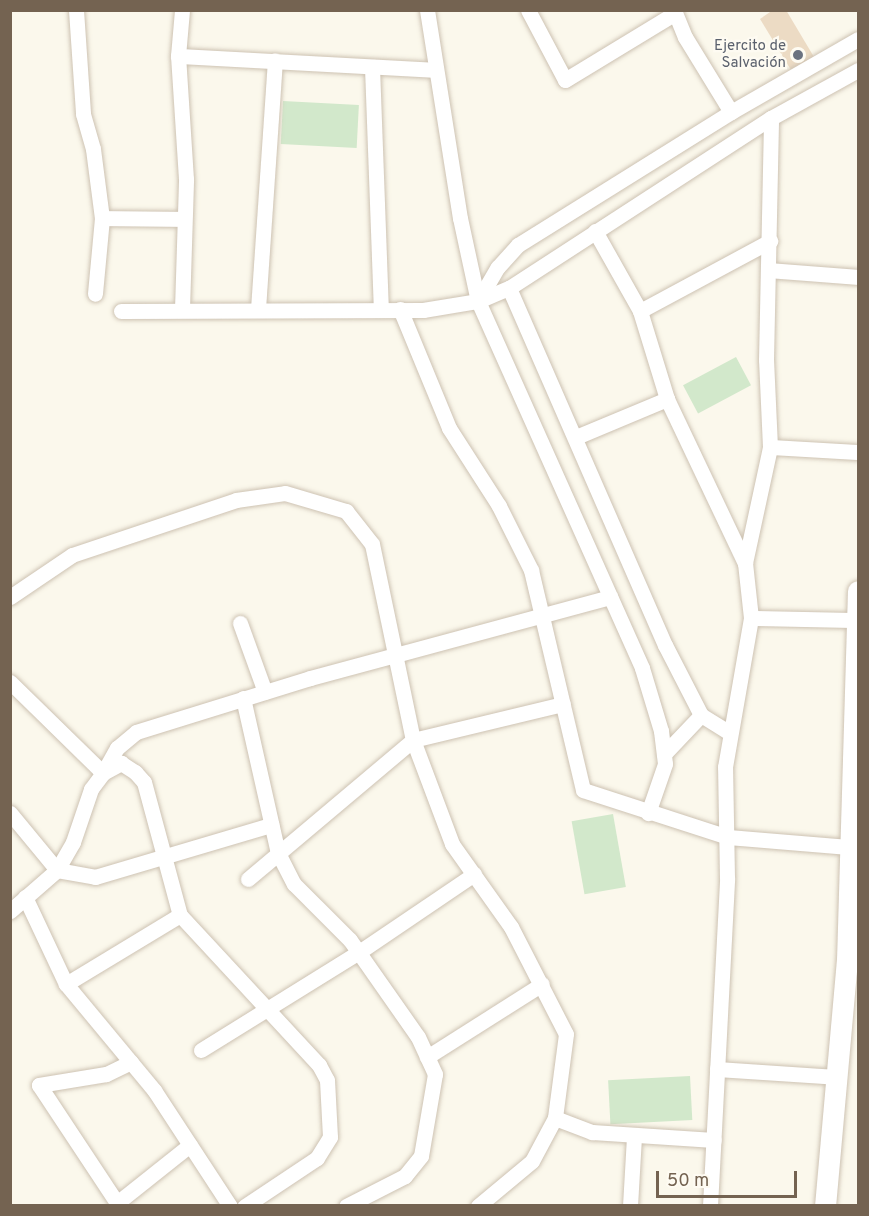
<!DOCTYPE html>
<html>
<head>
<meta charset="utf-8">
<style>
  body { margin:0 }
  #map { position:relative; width:869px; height:1216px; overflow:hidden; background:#fbf8ec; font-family:Overpass,sans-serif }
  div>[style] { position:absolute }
  .green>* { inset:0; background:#d2e8cb; transform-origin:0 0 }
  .building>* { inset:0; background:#ecdbc4 }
  .roads { filter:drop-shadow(0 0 2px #cdc2b2) drop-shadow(0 0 2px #cdc2b2) }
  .street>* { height:15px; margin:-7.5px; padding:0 7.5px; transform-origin:7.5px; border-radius:7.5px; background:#fff }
  .secondary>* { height:21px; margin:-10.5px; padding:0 10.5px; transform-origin:10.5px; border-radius:10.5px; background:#fff }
  .dots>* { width:16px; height:16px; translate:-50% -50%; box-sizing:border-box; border:3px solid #fefbf2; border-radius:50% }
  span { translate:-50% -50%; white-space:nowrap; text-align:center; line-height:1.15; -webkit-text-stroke:4.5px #fefbf2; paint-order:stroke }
  .worship-label { font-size:15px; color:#5b616d }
  .right { translate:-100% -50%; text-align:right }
  .frame { position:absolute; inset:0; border:12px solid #746351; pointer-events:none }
  .scale { position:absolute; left:656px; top:1171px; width:141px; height:27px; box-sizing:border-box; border:3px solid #746351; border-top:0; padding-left:8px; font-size:18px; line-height:21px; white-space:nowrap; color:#746351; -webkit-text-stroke:4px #fefbf2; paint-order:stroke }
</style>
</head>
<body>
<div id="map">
  <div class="green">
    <div style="left:283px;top:101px;width:76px;height:43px;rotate:3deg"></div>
    <div style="left:736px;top:357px;width:32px;height:60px;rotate:62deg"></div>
    <div style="left:613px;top:814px;width:74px;height:42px;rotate:80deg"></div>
    <div style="left:690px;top:1076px;width:44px;height:82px;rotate:87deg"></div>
  </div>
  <div class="building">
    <div style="clip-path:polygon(773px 10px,786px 10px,814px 57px,791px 70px,760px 19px)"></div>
  </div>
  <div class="roads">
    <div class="street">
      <div style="left:76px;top:10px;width:104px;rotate:86.1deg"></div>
      <div style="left:83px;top:114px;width:36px;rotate:74deg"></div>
      <div style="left:93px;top:149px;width:70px;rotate:82.6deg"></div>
      <div style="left:102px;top:218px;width:76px;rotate:95.3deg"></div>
      <div style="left:427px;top:10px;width:211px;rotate:81deg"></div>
      <div style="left:460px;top:218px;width:85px;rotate:77.8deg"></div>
      <div style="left:478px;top:301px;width:402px;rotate:65.9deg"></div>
      <div style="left:642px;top:668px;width:66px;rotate:73.2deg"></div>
      <div style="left:661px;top:731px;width:33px;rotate:83deg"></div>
      <div style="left:665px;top:764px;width:52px;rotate:109.1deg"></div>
      <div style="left:528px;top:10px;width:79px;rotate:62.1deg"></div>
      <div style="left:565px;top:80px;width:129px;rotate:-31.3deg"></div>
      <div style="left:674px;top:10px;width:29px;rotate:68deg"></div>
      <div style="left:685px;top:37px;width:88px;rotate:58.5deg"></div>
      <div style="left:178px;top:56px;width:257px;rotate:3.1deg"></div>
      <div style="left:372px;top:67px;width:241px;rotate:87.9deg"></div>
      <div style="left:102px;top:218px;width:82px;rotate:0.7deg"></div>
      <div style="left:595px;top:231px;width:92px;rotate:60.6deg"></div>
      <div style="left:640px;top:311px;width:92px;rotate:72.9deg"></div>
      <div style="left:667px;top:399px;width:182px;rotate:64.6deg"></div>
      <div style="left:769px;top:270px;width:89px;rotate:4.5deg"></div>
      <div style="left:509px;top:288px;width:390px;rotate:66.4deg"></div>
      <div style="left:665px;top:645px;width:79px;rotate:62.8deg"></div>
      <div style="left:701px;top:715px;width:32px;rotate:32deg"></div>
      <div style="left:478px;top:301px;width:39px;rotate:-60deg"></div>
      <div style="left:498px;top:267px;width:30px;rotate:-48deg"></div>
      <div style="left:518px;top:245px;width:251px;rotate:-32deg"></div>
      <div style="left:731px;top:112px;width:146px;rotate:-29.9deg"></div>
      <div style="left:182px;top:309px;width:130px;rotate:-88.2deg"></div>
      <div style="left:186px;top:179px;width:123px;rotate:-93.7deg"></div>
      <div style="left:178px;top:56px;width:46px;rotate:-85deg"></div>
      <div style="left:258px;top:309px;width:249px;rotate:-86.1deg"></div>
      <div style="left:400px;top:309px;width:129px;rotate:67.6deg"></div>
      <div style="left:449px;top:428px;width:93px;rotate:57.3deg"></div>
      <div style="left:499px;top:506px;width:72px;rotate:63.4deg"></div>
      <div style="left:531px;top:570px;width:226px;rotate:76.7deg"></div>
      <div style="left:583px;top:790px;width:152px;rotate:18deg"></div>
      <div style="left:728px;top:837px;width:121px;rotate:4.7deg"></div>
      <div style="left:121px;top:311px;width:302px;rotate:-0.2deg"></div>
      <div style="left:423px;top:310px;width:56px;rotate:-9.3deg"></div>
      <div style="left:478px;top:301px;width:34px;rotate:-23deg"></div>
      <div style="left:509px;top:288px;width:312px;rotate:-33deg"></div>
      <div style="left:771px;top:118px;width:99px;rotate:-28.9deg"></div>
      <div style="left:640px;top:311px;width:148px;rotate:-28.3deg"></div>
      <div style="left:576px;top:437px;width:99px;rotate:-22.7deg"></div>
      <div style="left:770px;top:447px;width:88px;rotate:3.3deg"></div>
      <div style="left:10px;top:597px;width:75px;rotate:-34.1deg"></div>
      <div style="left:72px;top:555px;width:173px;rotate:-18.5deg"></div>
      <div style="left:236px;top:500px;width:49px;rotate:-8.1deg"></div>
      <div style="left:285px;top:493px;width:64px;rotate:16.4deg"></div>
      <div style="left:346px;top:511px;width:42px;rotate:51.8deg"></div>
      <div style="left:372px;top:544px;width:200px;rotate:78.2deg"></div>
      <div style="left:413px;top:740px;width:111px;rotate:69.4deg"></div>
      <div style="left:452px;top:844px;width:102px;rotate:54.6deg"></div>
      <div style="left:511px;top:927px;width:120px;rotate:62.8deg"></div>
      <div style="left:566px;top:1034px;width:85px;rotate:97.5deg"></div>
      <div style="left:555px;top:1118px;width:40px;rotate:21deg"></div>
      <div style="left:592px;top:1132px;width:122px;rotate:3.8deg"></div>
      <div style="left:751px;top:618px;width:106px;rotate:1.1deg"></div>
      <div style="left:240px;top:623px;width:73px;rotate:70.1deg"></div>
      <div style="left:10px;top:682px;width:130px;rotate:44.4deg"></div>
      <div style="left:103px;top:773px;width:29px;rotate:-61deg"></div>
      <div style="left:117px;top:748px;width:25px;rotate:-40deg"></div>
      <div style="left:136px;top:732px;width:182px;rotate:-17.2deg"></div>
      <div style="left:310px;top:678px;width:311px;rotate:-15.1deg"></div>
      <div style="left:243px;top:698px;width:159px;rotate:77.3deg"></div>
      <div style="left:278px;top:853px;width:35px;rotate:63deg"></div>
      <div style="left:294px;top:884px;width:79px;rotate:45deg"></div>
      <div style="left:350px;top:940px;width:118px;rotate:55deg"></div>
      <div style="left:418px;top:1037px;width:41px;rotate:65.3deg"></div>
      <div style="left:435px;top:1074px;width:83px;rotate:99.7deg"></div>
      <div style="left:421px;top:1156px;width:26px;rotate:129deg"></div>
      <div style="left:405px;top:1176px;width:66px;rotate:153deg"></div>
      <div style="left:664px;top:754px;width:54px;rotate:-46.5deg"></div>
      <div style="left:10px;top:813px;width:74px;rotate:50.5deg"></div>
      <div style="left:57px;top:870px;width:39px;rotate:10deg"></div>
      <div style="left:95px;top:877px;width:184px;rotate:-16.5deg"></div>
      <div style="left:248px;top:879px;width:216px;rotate:-40.1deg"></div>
      <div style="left:413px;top:740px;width:154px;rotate:-13.5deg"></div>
      <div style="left:25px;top:897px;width:96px;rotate:64.8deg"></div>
      <div style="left:66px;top:984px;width:138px;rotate:50.3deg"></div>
      <div style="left:154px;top:1090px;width:139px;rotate:56.8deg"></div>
      <div style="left:10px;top:911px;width:62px;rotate:-41.1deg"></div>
      <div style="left:57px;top:870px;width:32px;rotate:-60deg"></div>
      <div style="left:73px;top:842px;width:56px;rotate:-71.2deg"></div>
      <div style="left:91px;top:789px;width:20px;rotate:-53deg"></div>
      <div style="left:103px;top:773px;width:21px;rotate:-29deg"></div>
      <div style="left:121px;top:763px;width:17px;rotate:33deg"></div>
      <div style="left:135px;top:772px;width:13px;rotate:48deg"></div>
      <div style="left:144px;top:782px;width:138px;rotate:74.9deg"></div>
      <div style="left:180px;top:915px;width:205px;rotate:47.2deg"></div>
      <div style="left:319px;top:1065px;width:17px;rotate:62deg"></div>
      <div style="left:327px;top:1080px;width:57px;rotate:87deg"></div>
      <div style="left:330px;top:1137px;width:25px;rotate:122deg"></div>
      <div style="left:317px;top:1158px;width:87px;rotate:146.3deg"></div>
      <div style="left:66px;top:984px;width:133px;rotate:-31.2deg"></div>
      <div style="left:201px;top:1050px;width:186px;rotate:-31.8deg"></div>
      <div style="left:359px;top:952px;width:139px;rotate:-34.1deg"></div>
      <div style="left:427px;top:1057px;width:136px;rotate:-32.4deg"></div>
      <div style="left:131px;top:1062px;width:28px;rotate:154deg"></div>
      <div style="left:106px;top:1074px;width:68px;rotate:170.7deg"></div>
      <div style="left:39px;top:1085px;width:141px;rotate:56.5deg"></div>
      <div style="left:117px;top:1203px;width:93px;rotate:-38.5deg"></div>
      <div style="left:717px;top:1069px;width:119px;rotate:3.8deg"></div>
      <div style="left:478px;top:1206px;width:70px;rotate:-39.8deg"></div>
      <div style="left:532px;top:1161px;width:49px;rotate:-61.9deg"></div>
      <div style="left:630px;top:1206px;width:69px;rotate:-86.7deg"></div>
      <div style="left:710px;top:1206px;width:328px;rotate:-87deg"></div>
      <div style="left:727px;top:878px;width:111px;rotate:-91deg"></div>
      <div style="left:725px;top:767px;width:151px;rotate:-80.1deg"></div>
      <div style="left:751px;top:618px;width:55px;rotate:-96.2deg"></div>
      <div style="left:745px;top:563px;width:119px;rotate:-77.8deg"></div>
      <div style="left:770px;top:447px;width:87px;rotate:-92.6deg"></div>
      <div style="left:766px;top:360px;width:242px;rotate:-88.8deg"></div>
    </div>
    <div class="secondary">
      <div style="left:825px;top:1206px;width:246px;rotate:-84.9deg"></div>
      <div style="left:847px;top:961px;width:370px;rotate:-88.3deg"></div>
    </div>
  </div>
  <div class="dots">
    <div style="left:798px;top:55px;background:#6b7280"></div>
  </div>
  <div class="worship-label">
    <span class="right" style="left:786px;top:55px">Ejercito de<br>Salvación</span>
  </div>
  <div class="frame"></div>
  <div class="scale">50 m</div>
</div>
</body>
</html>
